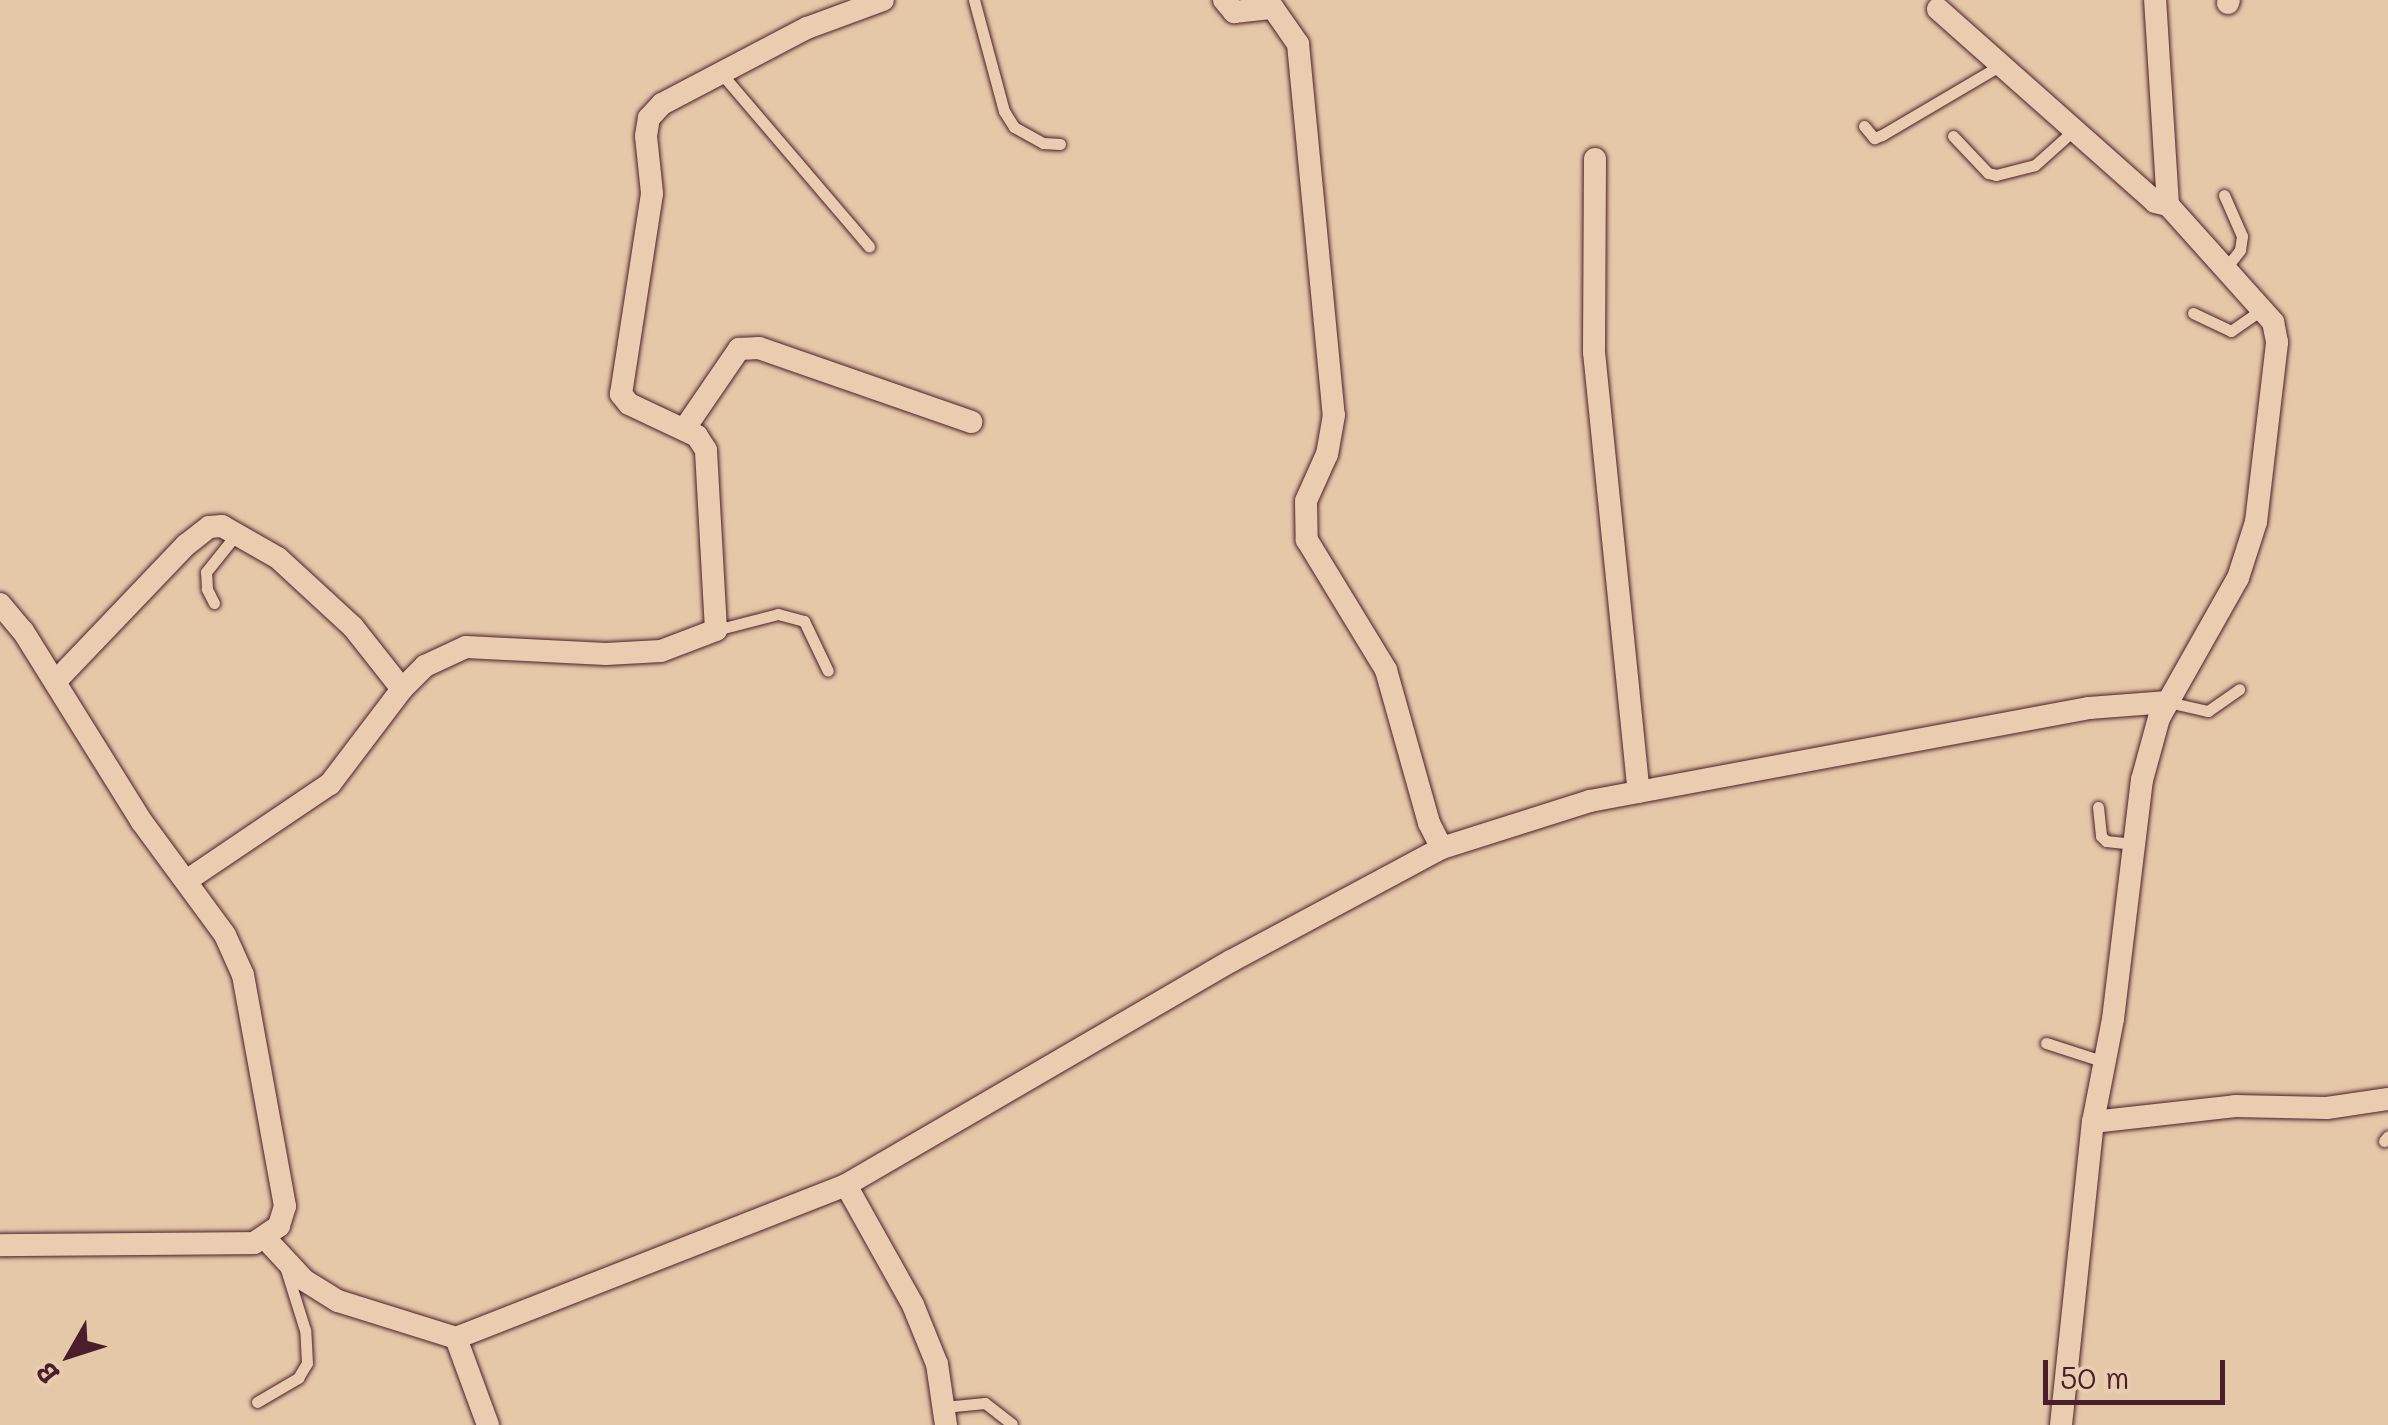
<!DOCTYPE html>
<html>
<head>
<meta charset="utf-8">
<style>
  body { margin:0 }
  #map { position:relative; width:2388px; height:1425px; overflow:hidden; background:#e5c8a8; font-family:Mali,sans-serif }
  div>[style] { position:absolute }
  .roads { filter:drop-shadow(0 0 2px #4a1f2b) drop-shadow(0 0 2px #4a1f2b) }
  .lane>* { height:11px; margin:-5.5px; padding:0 5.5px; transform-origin:5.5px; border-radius:5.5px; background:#eacdb1 }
  .street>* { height:22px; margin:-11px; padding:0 11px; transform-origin:11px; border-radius:11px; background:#eacdb1 }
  span { translate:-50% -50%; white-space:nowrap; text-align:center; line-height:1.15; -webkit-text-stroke:8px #eacdb1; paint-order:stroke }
  .north { position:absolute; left:20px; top:1305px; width:100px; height:100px; -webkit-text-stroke:8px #eacdb1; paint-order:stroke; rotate:231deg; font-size:28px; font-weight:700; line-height:40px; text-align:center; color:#4a1f2b }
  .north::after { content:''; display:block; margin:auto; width:35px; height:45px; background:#4a1f2b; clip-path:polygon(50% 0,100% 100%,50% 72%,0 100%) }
  .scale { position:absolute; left:2043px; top:1360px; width:182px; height:45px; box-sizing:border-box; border:5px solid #4a1f2b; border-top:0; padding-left:12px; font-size:30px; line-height:35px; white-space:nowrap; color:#4a1f2b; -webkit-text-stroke:8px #eacdb1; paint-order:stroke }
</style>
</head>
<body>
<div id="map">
  <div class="roads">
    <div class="lane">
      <div style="left:974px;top:0;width:115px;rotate:74.9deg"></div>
      <div style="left:1004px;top:111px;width:19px;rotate:58deg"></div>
      <div style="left:1014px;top:127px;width:33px;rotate:29deg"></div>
      <div style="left:1043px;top:143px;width:17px;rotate:3deg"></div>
      <div style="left:721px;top:73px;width:228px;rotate:49.5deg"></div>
      <div style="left:1864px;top:126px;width:16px;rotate:50deg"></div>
      <div style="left:1874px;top:138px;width:9px;rotate:-21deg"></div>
      <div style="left:1882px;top:135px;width:138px;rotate:-30.5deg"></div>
      <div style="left:1953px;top:136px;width:51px;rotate:46.6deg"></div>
      <div style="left:1988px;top:173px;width:8px;rotate:14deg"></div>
      <div style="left:1996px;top:175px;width:40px;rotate:-14.4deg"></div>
      <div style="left:2035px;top:165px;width:52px;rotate:-41.9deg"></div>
      <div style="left:2224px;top:195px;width:45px;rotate:66.3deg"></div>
      <div style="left:2242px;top:236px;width:14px;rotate:98deg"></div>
      <div style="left:2240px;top:250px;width:23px;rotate:128deg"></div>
      <div style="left:2193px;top:313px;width:42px;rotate:25.3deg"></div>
      <div style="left:2231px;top:331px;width:39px;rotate:-35deg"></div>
      <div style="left:214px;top:603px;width:16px;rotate:-117deg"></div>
      <div style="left:207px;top:589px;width:17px;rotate:-93deg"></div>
      <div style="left:206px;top:572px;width:51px;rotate:-51.3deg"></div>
      <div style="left:716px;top:630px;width:64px;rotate:-14.5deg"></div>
      <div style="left:778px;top:614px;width:27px;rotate:15deg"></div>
      <div style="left:804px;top:621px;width:55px;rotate:64.4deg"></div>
      <div style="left:2168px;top:702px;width:41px;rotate:12.7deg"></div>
      <div style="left:2208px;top:711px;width:38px;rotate:-35deg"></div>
      <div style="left:2098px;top:807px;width:29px;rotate:84deg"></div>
      <div style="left:2101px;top:836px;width:7px;rotate:45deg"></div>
      <div style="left:2106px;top:841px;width:28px;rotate:6deg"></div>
      <div style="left:2046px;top:1043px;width:62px;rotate:17.9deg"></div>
      <div style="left:2384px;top:1141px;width:6px;rotate:-51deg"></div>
      <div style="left:257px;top:1402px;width:48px;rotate:-30.3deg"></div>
      <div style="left:298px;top:1378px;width:17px;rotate:-59deg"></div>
      <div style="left:307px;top:1363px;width:33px;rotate:-93deg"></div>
      <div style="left:305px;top:1330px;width:67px;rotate:-107.4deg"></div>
      <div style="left:944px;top:1407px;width:41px;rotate:-5.6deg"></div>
      <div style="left:985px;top:1403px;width:34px;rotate:38deg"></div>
    </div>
    <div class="street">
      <div style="left:1224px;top:0;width:16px;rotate:50deg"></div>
      <div style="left:1234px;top:12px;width:39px;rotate:-6deg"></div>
      <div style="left:1273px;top:8px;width:44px;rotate:55.2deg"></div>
      <div style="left:1298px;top:44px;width:373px;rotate:84.5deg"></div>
      <div style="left:1334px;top:415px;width:40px;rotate:100deg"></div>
      <div style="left:1327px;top:454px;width:51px;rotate:114.1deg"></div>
      <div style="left:1306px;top:501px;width:39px;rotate:89deg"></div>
      <div style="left:1307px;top:540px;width:152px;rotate:58.7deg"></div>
      <div style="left:1386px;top:670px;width:159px;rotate:74.3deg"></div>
      <div style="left:1429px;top:823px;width:28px;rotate:63deg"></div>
      <div style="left:1442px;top:848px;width:155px;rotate:-17.6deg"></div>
      <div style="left:1590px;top:801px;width:508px;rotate:-10.56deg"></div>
      <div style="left:2089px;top:708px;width:79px;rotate:-4.3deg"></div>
      <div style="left:2228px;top:3px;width:3px;rotate:-72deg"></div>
      <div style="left:1938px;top:9px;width:290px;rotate:41.6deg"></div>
      <div style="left:2155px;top:202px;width:13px;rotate:13deg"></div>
      <div style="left:1595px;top:159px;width:193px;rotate:90.3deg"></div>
      <div style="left:1594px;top:352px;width:442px;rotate:84.2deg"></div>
      <div style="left:685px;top:428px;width:96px;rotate:-55.6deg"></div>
      <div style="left:739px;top:349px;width:20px;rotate:-3deg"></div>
      <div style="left:759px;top:348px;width:225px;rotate:19.2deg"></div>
      <div style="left:0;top:604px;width:35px;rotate:50deg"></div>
      <div style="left:23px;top:631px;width:225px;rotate:58.1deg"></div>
      <div style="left:142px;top:822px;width:140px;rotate:53.7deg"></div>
      <div style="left:225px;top:935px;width:44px;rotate:65.8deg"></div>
      <div style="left:243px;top:975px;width:235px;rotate:79.7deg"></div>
      <div style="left:285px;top:1206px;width:21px;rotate:107deg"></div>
      <div style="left:279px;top:1226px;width:30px;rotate:146deg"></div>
      <div style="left:254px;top:1243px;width:254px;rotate:179.5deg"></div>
      <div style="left:55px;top:682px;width:190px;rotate:-46.3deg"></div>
      <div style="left:186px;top:545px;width:29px;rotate:-38deg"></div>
      <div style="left:209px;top:527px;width:13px;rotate:-4deg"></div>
      <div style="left:222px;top:526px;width:64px;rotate:29.7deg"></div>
      <div style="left:278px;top:558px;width:102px;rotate:42.6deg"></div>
      <div style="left:353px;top:627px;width:79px;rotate:51.7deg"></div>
      <div style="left:186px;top:881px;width:174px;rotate:-34deg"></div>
      <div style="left:330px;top:784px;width:119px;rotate:-52.8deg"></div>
      <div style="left:402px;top:689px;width:33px;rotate:-45deg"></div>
      <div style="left:425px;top:666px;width:45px;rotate:-24.9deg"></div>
      <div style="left:466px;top:647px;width:140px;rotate:2.9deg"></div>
      <div style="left:606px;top:654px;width:55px;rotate:-3.1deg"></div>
      <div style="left:661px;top:651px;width:59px;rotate:-20.9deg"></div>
      <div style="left:716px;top:630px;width:180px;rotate:-93.2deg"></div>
      <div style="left:706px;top:450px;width:17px;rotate:-123deg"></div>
      <div style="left:697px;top:436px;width:75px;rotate:-154.8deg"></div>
      <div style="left:629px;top:404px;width:13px;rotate:-129deg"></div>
      <div style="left:621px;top:394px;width:203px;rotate:-81.2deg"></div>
      <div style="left:652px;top:193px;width:57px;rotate:-96deg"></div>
      <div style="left:646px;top:136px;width:18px;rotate:-81deg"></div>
      <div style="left:649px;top:118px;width:19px;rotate:-47deg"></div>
      <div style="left:662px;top:104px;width:164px;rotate:-27.7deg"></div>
      <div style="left:807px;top:28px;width:81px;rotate:-20.2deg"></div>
      <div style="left:2093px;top:1122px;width:143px;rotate:-6.4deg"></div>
      <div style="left:2235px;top:1106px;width:92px;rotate:1.2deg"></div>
      <div style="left:2327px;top:1108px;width:62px;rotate:-8.4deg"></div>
      <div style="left:846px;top:1185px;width:137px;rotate:60.8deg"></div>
      <div style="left:913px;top:1305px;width:64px;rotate:67.9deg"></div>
      <div style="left:937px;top:1364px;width:62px;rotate:81.6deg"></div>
      <div style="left:265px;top:1238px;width:57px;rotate:47.1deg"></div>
      <div style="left:304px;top:1280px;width:40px;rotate:32deg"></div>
      <div style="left:338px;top:1301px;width:124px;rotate:17.4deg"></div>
      <div style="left:456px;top:1338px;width:93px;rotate:69.8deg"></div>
      <div style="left:456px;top:1338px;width:419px;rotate:-21.4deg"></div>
      <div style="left:846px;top:1185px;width:445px;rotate:-30.2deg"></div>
      <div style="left:1231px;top:961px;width:239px;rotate:-28.2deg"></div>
      <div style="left:2061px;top:1425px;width:305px;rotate:-84deg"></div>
      <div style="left:2093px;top:1122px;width:105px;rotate:-79deg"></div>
      <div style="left:2113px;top:1019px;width:241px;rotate:-83.1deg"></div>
      <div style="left:2142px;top:780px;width:64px;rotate:-74.7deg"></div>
      <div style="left:2159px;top:718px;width:161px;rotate:-60.6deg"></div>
      <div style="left:2238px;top:578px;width:59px;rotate:-72.2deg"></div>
      <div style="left:2256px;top:522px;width:181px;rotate:-83.3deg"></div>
      <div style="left:2277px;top:342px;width:20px;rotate:-101deg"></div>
      <div style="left:2273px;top:322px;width:157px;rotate:-131.9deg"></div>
      <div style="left:2168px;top:205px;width:205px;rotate:-93.6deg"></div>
    </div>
  </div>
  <div class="north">B</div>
  <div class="scale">50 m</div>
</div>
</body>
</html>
